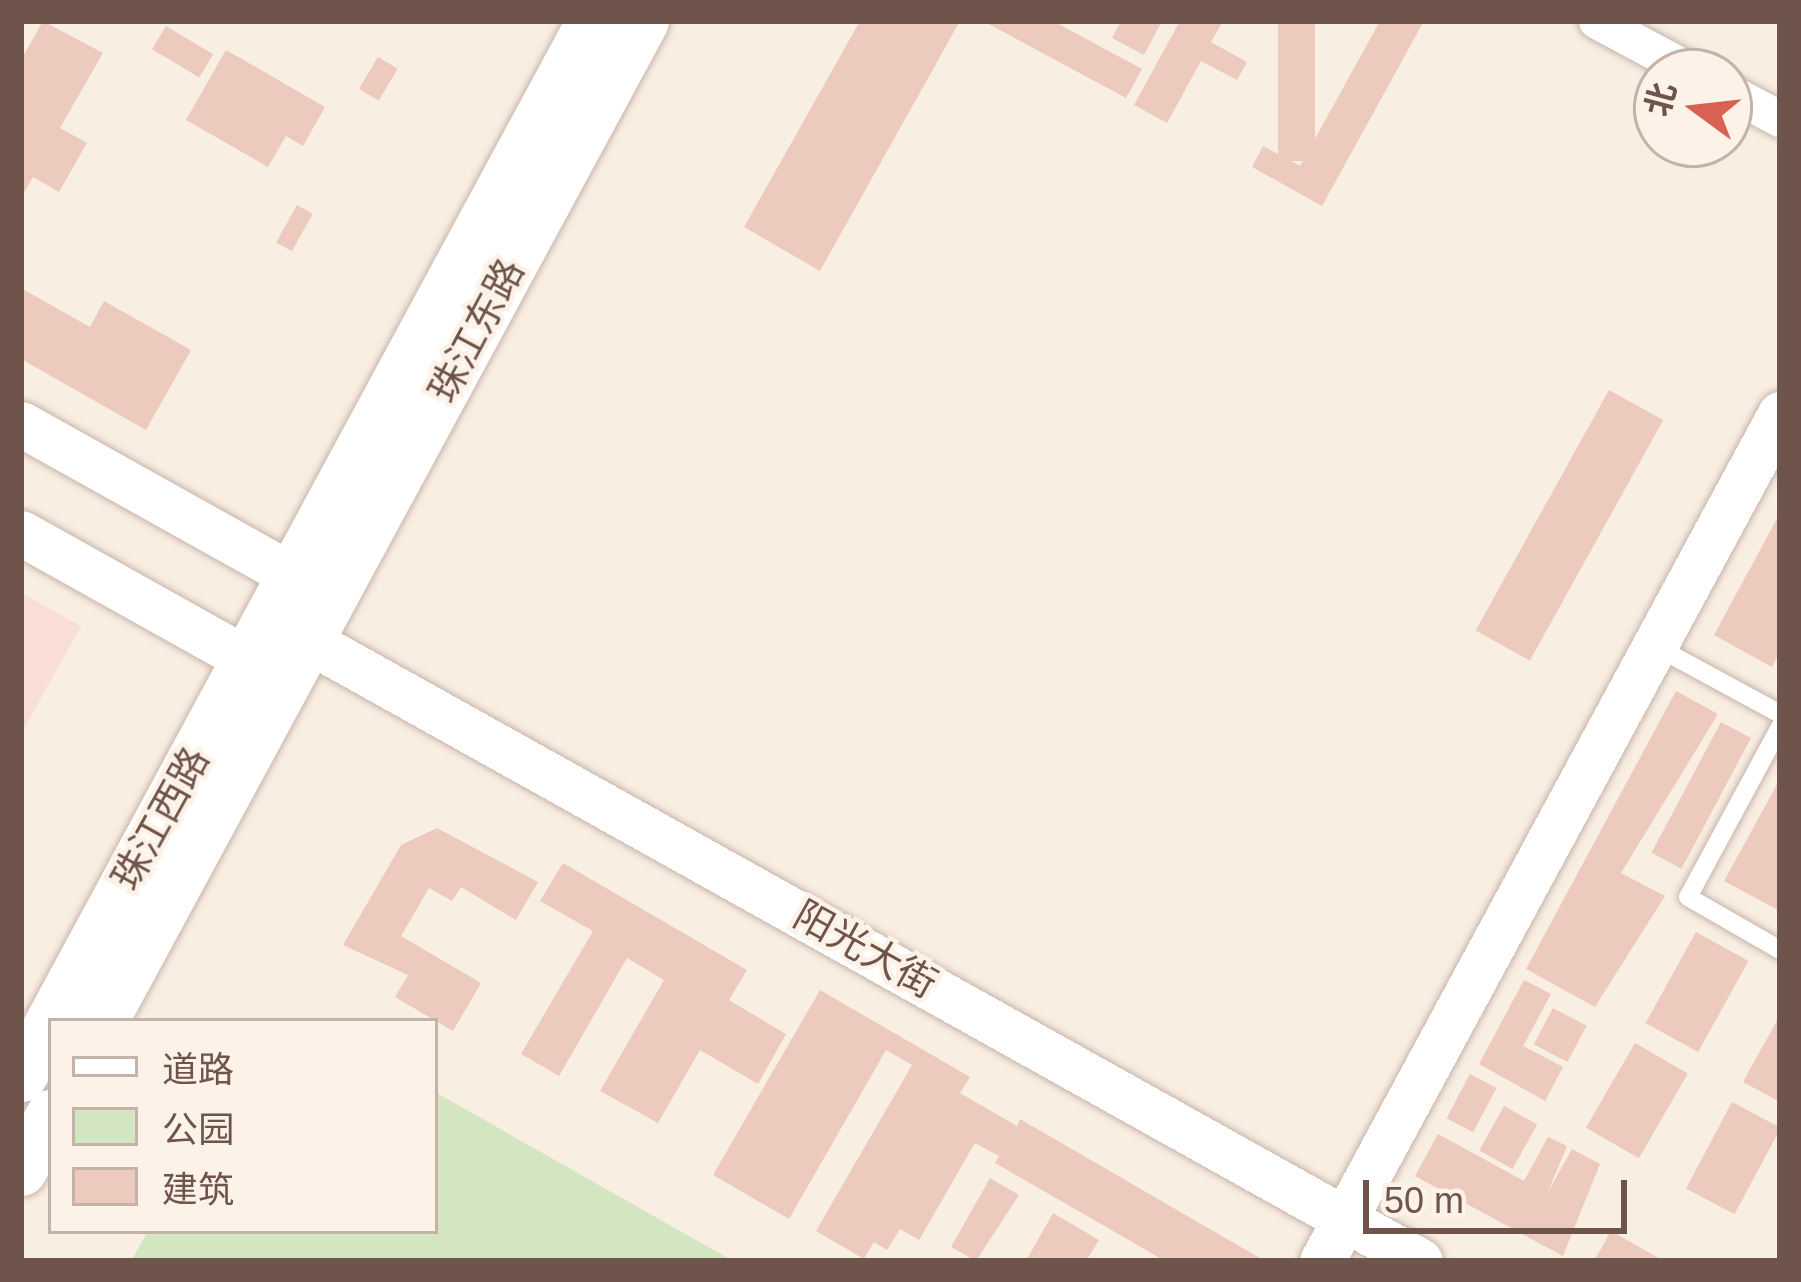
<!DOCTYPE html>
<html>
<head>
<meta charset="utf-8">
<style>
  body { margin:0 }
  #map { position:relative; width:1801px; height:1282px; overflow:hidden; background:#f9eee2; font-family:Helvetica,"Noto Sans SC",sans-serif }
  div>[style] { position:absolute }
  .commercial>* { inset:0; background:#f9ddd7 }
  .green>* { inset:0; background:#d4e5c2 }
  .building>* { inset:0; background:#eccabd; transform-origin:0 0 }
  .roads { filter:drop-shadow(0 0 3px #c9b5aa) drop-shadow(0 0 3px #c9b5aa) }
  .service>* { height:18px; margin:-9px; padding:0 9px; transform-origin:9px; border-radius:9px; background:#fff }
  .minor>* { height:36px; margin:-18px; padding:0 18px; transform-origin:18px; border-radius:18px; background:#fff }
  .tertiary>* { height:45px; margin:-22.5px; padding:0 22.5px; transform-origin:22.5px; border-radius:22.5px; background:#fff }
  .secondary>* { height:51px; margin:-25.5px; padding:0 25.5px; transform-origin:25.5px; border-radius:25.5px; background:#fff }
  span { translate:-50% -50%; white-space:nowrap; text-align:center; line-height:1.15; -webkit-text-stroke:9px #fdf2e8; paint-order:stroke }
  .street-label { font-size:39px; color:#6e544b }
  .frame { position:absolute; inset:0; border:24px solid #6e544b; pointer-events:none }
  .legend { position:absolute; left:48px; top:1018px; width:390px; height:216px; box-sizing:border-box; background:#fdf2e8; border:3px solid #c4b3a9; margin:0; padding:15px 21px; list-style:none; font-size:36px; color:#6e544b }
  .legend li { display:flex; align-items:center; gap:24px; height:60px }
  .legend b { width:60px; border:3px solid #c4b3a9 }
  .north { position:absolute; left:1633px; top:48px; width:120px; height:120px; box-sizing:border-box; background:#fdf2e8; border:3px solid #c4b3a9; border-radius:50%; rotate:285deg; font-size:33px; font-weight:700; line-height:48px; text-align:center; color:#6e544b }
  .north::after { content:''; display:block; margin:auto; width:42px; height:54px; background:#d86152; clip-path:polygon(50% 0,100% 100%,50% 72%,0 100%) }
  .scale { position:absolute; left:1363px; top:1180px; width:264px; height:54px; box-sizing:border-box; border:6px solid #6e544b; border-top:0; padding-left:15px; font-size:36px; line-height:42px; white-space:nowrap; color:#6e544b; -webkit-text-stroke:9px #fdf2e8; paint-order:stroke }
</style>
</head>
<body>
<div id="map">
  <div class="commercial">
    <div style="clip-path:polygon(21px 593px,81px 626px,21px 734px)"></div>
  </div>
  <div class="green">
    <div style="clip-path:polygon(435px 1092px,733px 1261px,131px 1261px,148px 1231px,435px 1231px)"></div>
  </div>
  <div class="building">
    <div style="clip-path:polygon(43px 21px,103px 53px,60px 128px,87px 143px,59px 192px,33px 177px,21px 198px,21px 60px)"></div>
    <div style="clip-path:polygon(860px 21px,960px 21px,820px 271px,744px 227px)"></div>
    <div style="clip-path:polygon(983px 21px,1053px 21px,1142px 69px,1126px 98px)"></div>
    <div style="clip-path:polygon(1121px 21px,1162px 21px,1144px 55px,1112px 38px)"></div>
    <div style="clip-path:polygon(1180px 21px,1223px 21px,1211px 42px,1247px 62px,1237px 80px,1201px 61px,1167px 123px,1134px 105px)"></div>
    <div style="left:1278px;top:21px;width:37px;height:140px"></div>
    <div style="clip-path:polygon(1380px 21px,1424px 21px,1322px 206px,1252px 167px,1263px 146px,1300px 166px)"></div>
    <div style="left:166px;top:26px;width:55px;height:27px;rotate:31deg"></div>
    <div style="clip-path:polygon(226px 50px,325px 107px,303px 146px,286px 136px,268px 167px,186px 120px)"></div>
    <div style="left:378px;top:57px;width:23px;height:37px;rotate:31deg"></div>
    <div style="left:297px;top:205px;width:18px;height:43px;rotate:29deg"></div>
    <div style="clip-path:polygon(21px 288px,90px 327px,104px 301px,191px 350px,146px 430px,21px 359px)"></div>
    <div style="left:1609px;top:390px;width:62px;height:275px;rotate:29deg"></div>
    <div style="clip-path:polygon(1780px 513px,1780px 651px,1772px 667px,1714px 635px)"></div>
    <div style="clip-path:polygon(1676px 691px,1718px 714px,1621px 873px,1665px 896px,1595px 1007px,1526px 969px)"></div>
    <div style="left:1721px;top:722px;width:34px;height:148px;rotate:28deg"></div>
    <div style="clip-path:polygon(1780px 779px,1780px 906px,1778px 910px,1724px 881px)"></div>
    <div style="clip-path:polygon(437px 828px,538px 882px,516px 920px,461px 887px,452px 901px,429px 888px,401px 936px,481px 983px,453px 1031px,395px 997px,408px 975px,343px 945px,401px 845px)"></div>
    <div style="clip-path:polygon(563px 863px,747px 970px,729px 1000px,786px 1034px,758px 1084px,700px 1050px,658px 1123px,600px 1091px,664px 980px,627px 958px,559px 1076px,521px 1054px,593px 931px,540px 901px)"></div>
    <div style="left:1696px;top:932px;width:60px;height:104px;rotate:29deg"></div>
    <div style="clip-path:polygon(1524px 980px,1551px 994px,1523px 1046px,1563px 1067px,1545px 1101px,1479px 1064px)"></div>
    <div style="clip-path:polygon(820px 990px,970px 1077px,960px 1093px,1017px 1126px,1020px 1119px,1265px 1261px,1165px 1261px,995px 1163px,999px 1156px,975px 1143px,919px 1240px,900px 1229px,887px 1250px,874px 1242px,864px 1259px,816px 1231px,912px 1065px,886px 1050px,789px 1219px,713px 1175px)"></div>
    <div style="left:1553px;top:1008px;width:38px;height:41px;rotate:28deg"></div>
    <div style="clip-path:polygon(1780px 1015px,1780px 1102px,1743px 1082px)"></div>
    <div style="left:1635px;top:1043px;width:61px;height:98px;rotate:30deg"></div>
    <div style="left:1470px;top:1074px;width:30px;height:50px;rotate:28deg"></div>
    <div style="left:1732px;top:1102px;width:55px;height:98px;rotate:28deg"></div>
    <div style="left:1504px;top:1106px;width:38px;height:51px;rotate:29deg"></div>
    <div style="clip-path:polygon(1438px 1134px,1524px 1181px,1548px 1137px,1567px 1146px,1547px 1194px,1572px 1149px,1600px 1164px,1563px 1256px,1415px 1176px)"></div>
    <div style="clip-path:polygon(990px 1178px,1019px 1195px,976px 1261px,951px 1247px)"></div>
    <div style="clip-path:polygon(1053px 1213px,1099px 1240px,1086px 1261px,1026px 1261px)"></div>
    <div style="clip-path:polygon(1611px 1231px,1664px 1261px,1594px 1261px)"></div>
  </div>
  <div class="roads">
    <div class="service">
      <div style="left:1655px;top:646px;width:142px;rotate:28.5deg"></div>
      <div style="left:1780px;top:727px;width:193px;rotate:118.4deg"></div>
      <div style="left:1688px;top:897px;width:106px;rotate:29.9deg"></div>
    </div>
    <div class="minor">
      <div style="left:1597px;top:21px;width:108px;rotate:28.2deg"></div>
      <div style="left:1729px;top:92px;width:58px;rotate:27.9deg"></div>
    </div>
    <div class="tertiary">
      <div style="left:21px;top:424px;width:312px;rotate:29.2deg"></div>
      <div style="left:21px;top:533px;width:260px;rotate:29.2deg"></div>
      <div style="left:309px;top:641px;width:1272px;rotate:29.16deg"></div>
      <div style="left:1322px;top:1261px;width:963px;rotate:-61.6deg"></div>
    </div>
    <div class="secondary">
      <div style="left:51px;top:1021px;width:1137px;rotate:-61.59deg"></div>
      <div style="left:102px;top:1021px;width:1137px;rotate:-61.59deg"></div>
      <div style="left:21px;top:1076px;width:63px;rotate:-61.4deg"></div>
      <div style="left:21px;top:1170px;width:63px;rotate:-61.4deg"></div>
    </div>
  </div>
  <div class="street-label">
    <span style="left:477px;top:331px;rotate:-62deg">珠江东路</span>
    <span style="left:161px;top:819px;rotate:-61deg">珠江西路</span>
    <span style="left:865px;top:950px;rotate:29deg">阳光大街</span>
  </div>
  <div class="frame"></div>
  <ul class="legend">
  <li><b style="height:15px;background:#fff"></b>道路</li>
  <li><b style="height:33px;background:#d4e5c2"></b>公园</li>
  <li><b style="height:33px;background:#eccabd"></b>建筑</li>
  </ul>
  <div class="north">北</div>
  <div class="scale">50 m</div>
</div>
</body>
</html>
